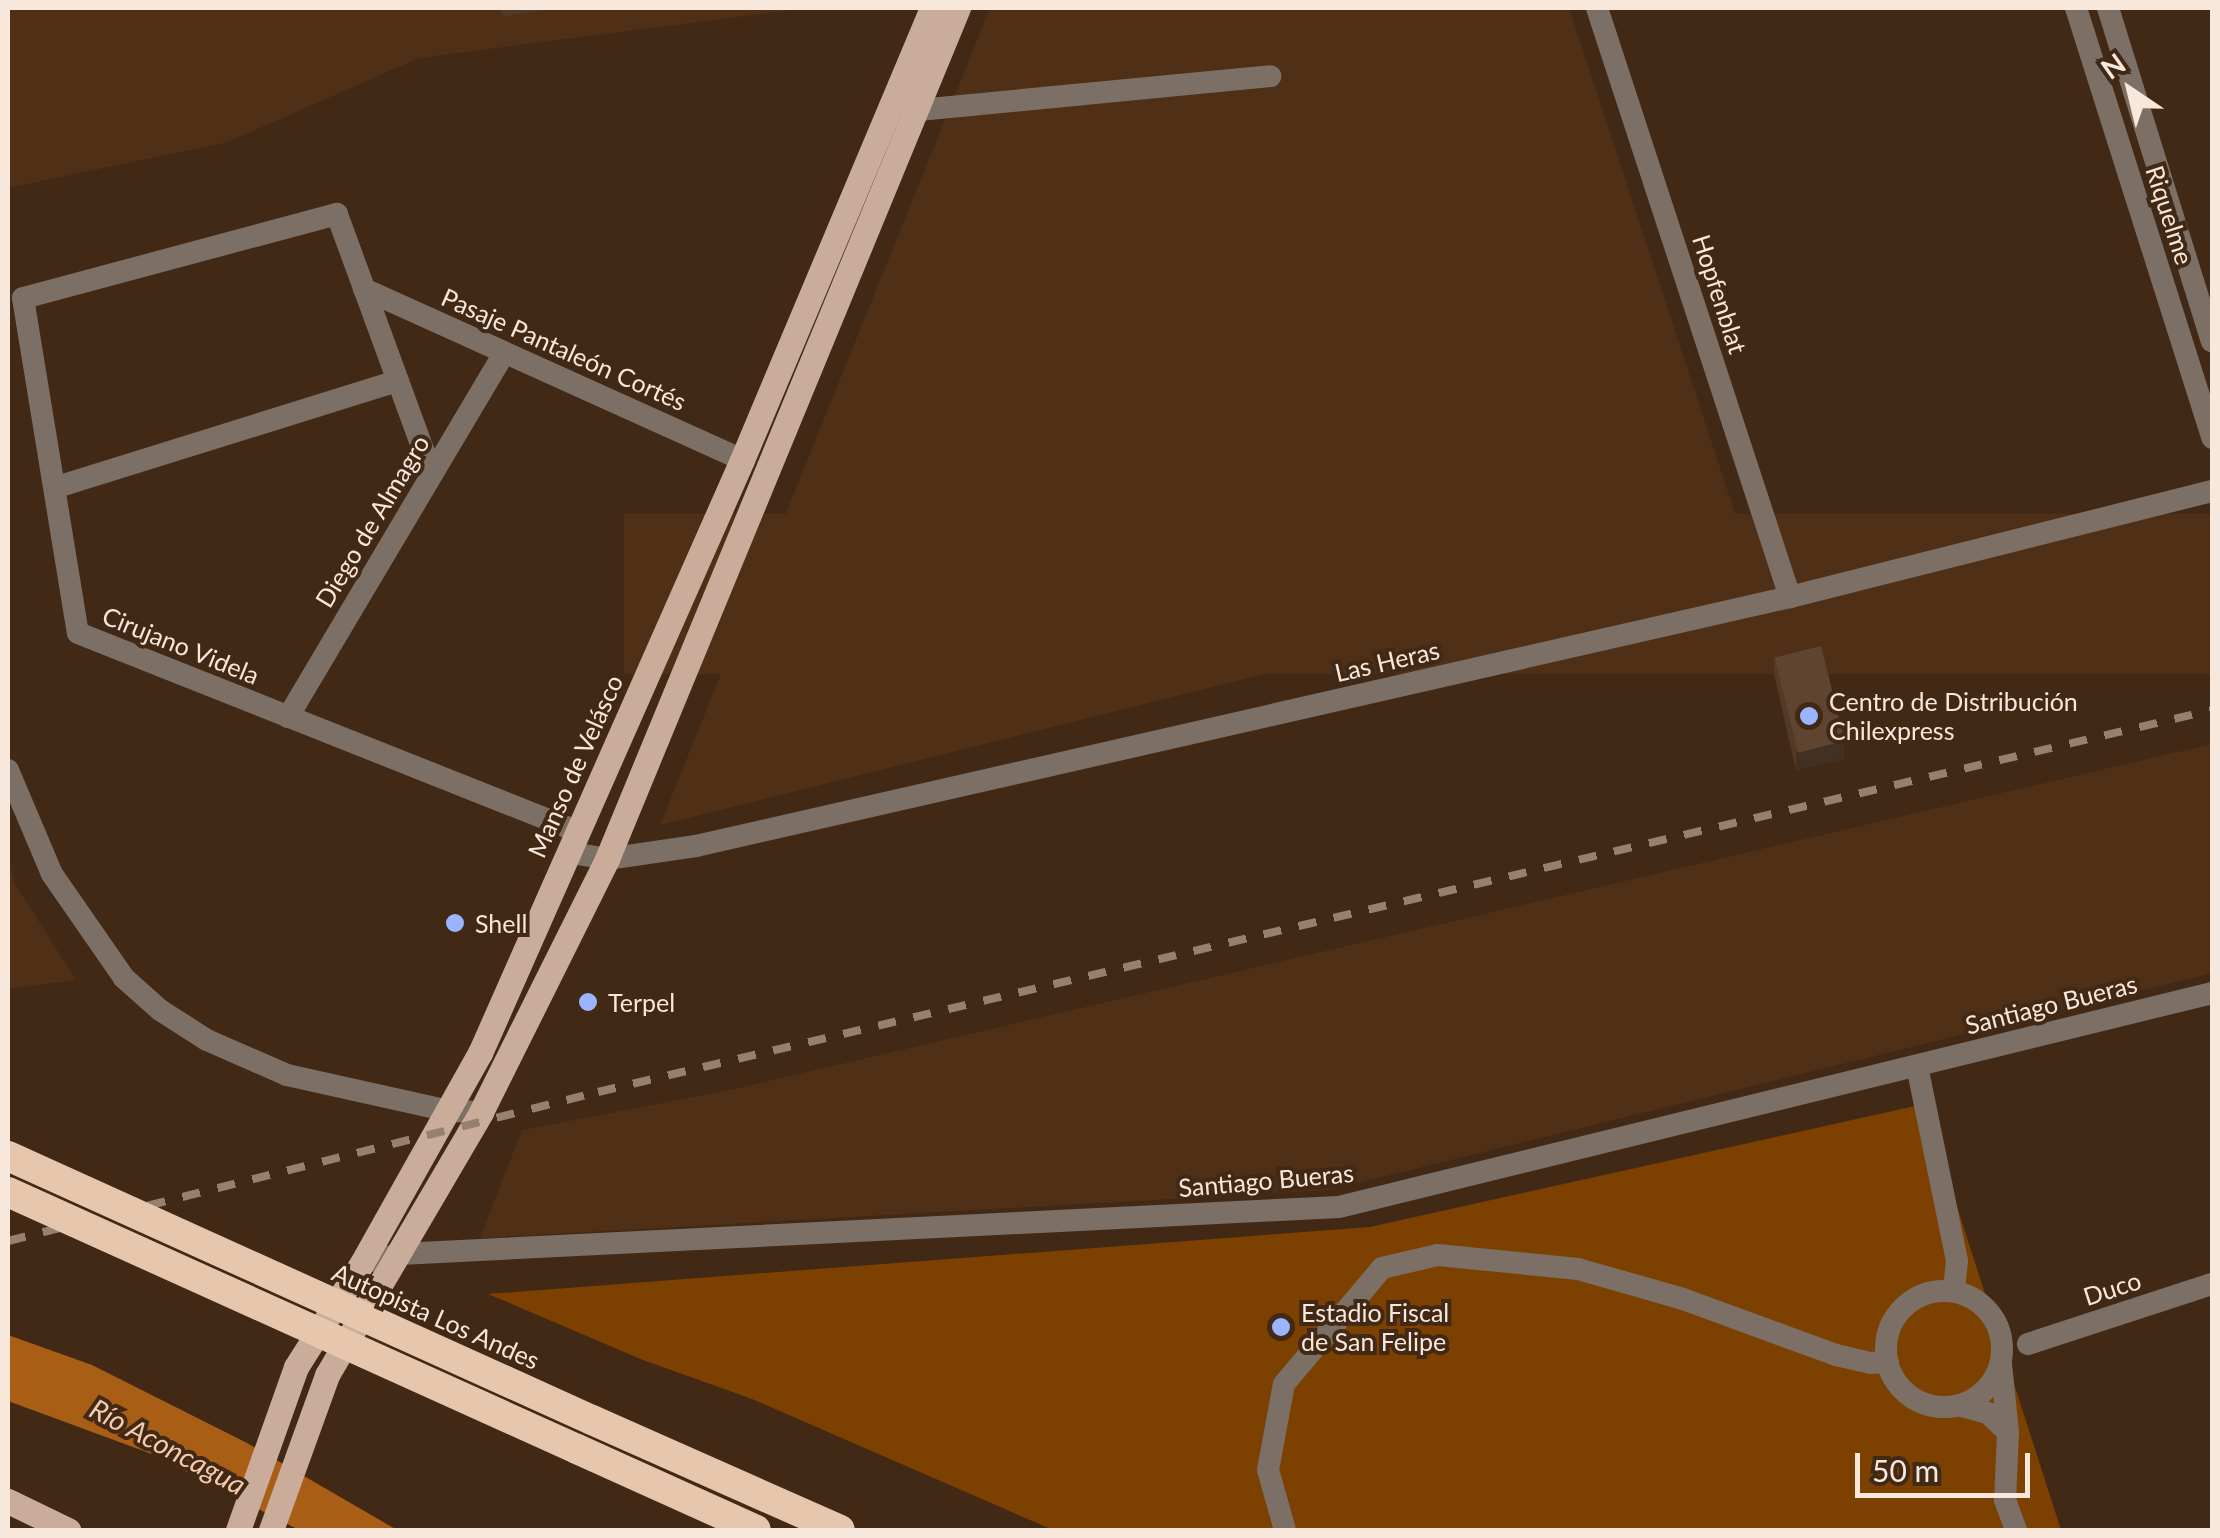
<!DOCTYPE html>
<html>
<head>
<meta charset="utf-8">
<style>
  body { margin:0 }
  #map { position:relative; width:2220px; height:1538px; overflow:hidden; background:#422915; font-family:Lato,sans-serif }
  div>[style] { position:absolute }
  .built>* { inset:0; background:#4f3017; transform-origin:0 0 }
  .green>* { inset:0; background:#7c4001 }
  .water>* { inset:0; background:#a95e16 }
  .minor>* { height:22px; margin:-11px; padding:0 11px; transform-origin:11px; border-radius:11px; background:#7c6f65 }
  .minor>.ring { margin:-11px; padding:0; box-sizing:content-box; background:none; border:22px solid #7c6f65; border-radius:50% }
  .major>* { height:25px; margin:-12.5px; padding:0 12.5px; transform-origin:12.5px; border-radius:12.5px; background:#c9ad9a }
  .highway>* { height:30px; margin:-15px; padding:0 15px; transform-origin:15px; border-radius:15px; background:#e7c6ae }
  .rail>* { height:8px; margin-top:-4px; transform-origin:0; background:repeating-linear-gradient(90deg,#968070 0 18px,transparent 0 36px) }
  .highway-bridge>* { height:30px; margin:-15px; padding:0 15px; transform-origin:15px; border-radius:15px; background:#e7c6ae }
  .wall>* { inset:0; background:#523a29 }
  .shaded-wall>* { inset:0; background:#423022 }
  .building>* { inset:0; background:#5f4430; transform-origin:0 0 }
  .dots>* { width:28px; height:28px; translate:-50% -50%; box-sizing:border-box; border:5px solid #422915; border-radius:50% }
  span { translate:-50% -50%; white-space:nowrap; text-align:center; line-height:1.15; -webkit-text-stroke:8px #422915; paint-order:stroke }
  .street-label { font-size:25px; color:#f8e7db }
  .poi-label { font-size:25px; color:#f8e7db }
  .left { translate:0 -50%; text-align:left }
  .water-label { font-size:28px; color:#f4cbad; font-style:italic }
  .frame { position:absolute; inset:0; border:10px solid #f8e7db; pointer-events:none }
  .north { position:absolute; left:2080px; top:40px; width:100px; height:100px; -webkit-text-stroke:8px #422915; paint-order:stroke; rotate:325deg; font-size:28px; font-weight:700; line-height:40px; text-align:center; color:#f8e7db }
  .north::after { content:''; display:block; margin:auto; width:35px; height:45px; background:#f8e7db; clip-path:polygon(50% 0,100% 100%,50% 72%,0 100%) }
  .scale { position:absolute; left:1855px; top:1453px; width:175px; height:45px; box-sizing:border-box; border:5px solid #f8e7db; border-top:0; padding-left:12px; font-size:30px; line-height:35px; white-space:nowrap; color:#f8e7db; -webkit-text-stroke:8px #422915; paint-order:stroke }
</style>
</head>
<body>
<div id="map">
  <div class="built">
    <div style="clip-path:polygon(8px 8px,806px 8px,419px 58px,228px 142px,8px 188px)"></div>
    <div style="clip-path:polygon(990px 8px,1569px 8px,1748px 553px,660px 825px)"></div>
    <div style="left:2212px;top:514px;width:160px;height:1588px;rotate:90deg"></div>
    <div style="clip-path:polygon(2212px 744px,2212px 973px,1329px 1190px,480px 1238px,522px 1130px,730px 1090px)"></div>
    <div style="clip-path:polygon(8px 858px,15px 884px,76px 980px,8px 989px)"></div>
  </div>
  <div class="green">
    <div style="clip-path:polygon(1924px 1104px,2061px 1530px,1053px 1530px,752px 1399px,643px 1360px,488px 1294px,1370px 1227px)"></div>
  </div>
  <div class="water">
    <div style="clip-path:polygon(8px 1335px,92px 1365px,247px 1443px,397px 1530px,299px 1530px,152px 1454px,8px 1401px)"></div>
  </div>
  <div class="minor">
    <div style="left:1597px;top:8px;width:620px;rotate:71.86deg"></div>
    <div style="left:2076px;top:8px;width:451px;rotate:72.4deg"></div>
    <div style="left:2108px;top:8px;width:349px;rotate:72.7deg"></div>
    <div style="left:919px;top:110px;width:353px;rotate:-5.5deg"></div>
    <div style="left:364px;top:289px;width:415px;rotate:24.3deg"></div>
    <div style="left:432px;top:474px;width:277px;rotate:-110.1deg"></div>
    <div style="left:337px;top:214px;width:325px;rotate:165deg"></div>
    <div style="left:23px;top:298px;width:339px;rotate:80.7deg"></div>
    <div style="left:78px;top:633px;width:539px;rotate:21.66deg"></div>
    <div style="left:57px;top:487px;width:357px;rotate:-17.3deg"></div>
    <div style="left:288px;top:717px;width:423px;rotate:-59.3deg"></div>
    <div style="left:8px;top:770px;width:113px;rotate:67.1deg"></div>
    <div style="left:52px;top:874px;width:126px;rotate:55.3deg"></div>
    <div style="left:124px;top:978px;width:48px;rotate:41.6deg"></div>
    <div style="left:160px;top:1010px;width:56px;rotate:32.6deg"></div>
    <div style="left:207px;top:1040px;width:87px;rotate:23.6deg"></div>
    <div style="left:287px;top:1075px;width:166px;rotate:12.5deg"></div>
    <div style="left:449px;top:1111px;width:32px;rotate:2deg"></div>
    <div style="left:571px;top:853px;width:36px;rotate:9deg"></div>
    <div style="left:607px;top:859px;width:90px;rotate:-8.3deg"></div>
    <div style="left:696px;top:846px;width:1122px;rotate:-12.82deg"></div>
    <div style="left:1790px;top:597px;width:435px;rotate:-14.1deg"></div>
    <div style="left:1917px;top:1066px;width:199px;rotate:78.4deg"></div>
    <div style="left:1957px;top:1261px;width:30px;rotate:96deg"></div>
    <div style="left:362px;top:1263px;width:39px;rotate:-13deg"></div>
    <div style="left:400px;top:1254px;width:940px;rotate:-2.87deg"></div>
    <div style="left:1339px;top:1207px;width:899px;rotate:-13.77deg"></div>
    <div class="ring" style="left:1886px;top:1291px;width:94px;height:94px"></div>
    <div style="left:2028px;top:1344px;width:194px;rotate:-18.1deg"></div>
    <div style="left:2001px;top:1364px;width:68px;rotate:84.1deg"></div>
    <div style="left:1958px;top:1405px;width:31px;rotate:15deg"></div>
    <div style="left:1988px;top:1413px;width:28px;rotate:44deg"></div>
    <div style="left:2008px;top:1432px;width:68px;rotate:92.5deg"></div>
    <div style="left:2005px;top:1500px;width:32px;rotate:70deg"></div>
    <div style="left:1285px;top:1530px;width:62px;rotate:-105.8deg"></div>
    <div style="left:1268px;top:1470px;width:87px;rotate:-79.5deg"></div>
    <div style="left:1284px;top:1384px;width:152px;rotate:-49.8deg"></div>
    <div style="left:1382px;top:1268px;width:57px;rotate:-13.1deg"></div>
    <div style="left:1438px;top:1255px;width:141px;rotate:5.7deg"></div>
    <div style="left:1578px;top:1269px;width:109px;rotate:15.9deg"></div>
    <div style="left:1683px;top:1299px;width:163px;rotate:20.1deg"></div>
    <div style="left:1836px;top:1355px;width:35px;rotate:13deg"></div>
    <div style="left:1870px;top:1363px;width:18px;rotate:-3deg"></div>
  </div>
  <div class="major">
    <div style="left:8px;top:1501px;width:67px;rotate:25.8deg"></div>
    <div style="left:238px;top:1530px;width:173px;rotate:-70.4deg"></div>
    <div style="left:296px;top:1367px;width:123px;rotate:-57.6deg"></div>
    <div style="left:362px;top:1263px;width:241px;rotate:-60.7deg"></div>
    <div style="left:480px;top:1053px;width:648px;rotate:-66.16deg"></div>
    <div style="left:742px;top:460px;width:490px;rotate:-67.2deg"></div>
    <div style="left:271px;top:1530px;width:165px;rotate:-70.1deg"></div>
    <div style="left:327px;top:1375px;width:305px;rotate:-59.6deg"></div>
    <div style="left:481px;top:1112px;width:283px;rotate:-63.5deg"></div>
    <div style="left:607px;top:859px;width:921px;rotate:-67.59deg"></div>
  </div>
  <div class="highway">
    <div style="left:592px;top:1420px;width:271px;rotate:23.9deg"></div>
    <div style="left:577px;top:1449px;width:196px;rotate:24.3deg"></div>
  </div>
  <div class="rail">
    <div style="left:8px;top:1241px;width:609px;rotate:-14.17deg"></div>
    <div style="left:598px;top:1092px;width:1659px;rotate:-13.32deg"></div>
  </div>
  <div class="highway-bridge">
    <div style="left:8px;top:1156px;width:641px;rotate:24.33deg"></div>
    <div style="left:8px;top:1192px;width:624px;rotate:24.31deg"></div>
  </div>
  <div class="wall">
    <div style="clip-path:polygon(501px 8px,553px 8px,503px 17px)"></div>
    <div style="clip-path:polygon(1774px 656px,1844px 759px,1796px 770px,1774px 674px)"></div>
  </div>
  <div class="shaded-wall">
    <div style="clip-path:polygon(1844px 741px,1844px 759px,1796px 770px,1796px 752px)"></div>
  </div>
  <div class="building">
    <div style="left:1821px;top:646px;width:98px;height:48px;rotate:76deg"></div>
  </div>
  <div class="dots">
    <div style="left:1809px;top:716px;background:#99b5fd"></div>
    <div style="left:455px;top:923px;background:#99b5fd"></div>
    <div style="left:588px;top:1002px;background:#99b5fd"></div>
    <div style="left:1281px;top:1327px;background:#99b5fd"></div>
  </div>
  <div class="street-label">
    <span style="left:2170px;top:215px;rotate:72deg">Riquelme</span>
    <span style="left:1720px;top:294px;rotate:72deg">Hopfenblat</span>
    <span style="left:564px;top:349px;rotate:24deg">Pasaje Pantaleón Cortés</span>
    <span style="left:372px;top:521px;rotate:-59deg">Diego de Almagro</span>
    <span style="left:181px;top:645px;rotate:22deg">Cirujano Videla</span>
    <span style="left:1387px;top:661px;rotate:-13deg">Las Heras</span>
    <span style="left:575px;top:766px;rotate:-66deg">Manso de Velásco</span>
    <span style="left:2051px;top:1004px;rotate:-14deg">Santiago Bueras</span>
    <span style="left:1266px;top:1180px;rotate:-5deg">Santiago Bueras</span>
    <span style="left:2112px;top:1288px;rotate:-18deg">Duco</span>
    <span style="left:436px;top:1316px;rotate:24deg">Autopista Los Andes</span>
  </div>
  <div class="poi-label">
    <span class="left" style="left:1829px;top:716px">Centro de Distribución<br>Chilexpress</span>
    <span class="left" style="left:475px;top:923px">Shell</span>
    <span class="left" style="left:608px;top:1002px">Terpel</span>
    <span class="left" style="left:1301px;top:1327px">Estadio Fiscal<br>de San Felipe</span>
  </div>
  <div class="water-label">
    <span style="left:168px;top:1446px;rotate:28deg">Río Aconcagua</span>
  </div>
  <div class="frame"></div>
  <div class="north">N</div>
  <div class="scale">50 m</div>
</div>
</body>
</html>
